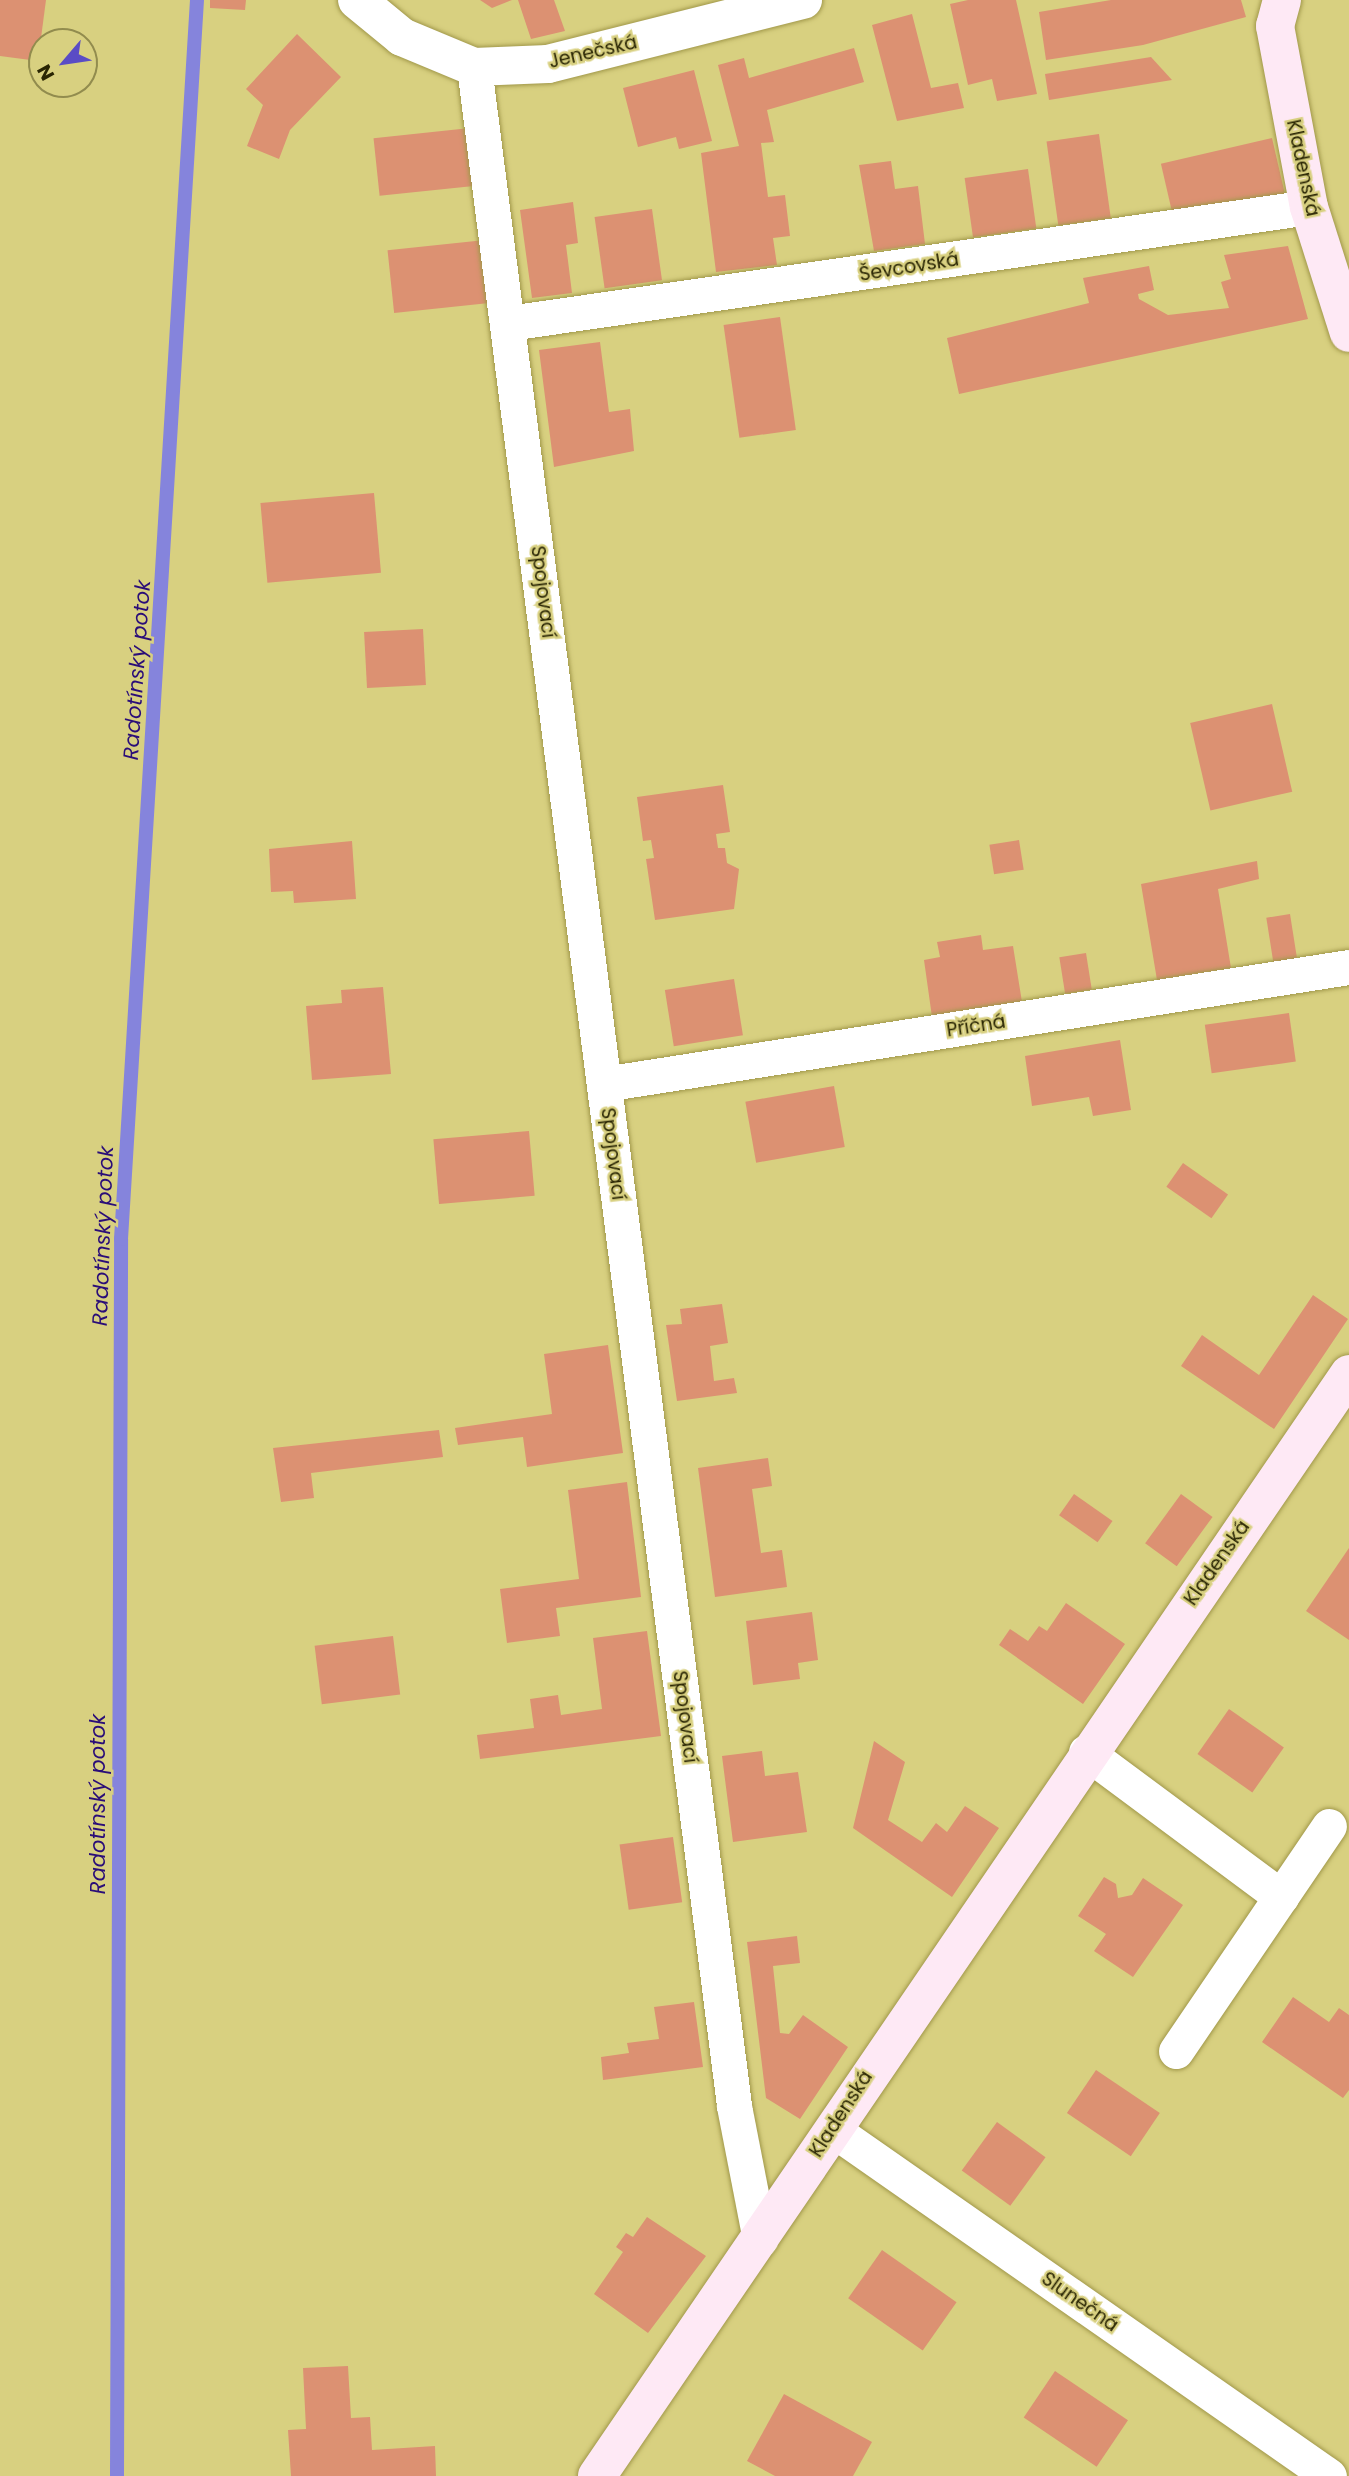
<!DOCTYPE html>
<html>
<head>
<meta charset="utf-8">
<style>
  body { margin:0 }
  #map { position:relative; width:1349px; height:2476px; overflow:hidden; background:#d8d080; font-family:Poppins,sans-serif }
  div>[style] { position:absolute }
  .stream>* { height:14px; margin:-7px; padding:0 7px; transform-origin:7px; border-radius:7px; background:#8584dc }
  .building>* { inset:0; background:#dc9172; transform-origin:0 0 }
  .roads { filter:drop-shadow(0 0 2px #a1984a) drop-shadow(0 0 2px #a1984a) }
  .minor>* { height:35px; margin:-17.5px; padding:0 17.5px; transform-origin:17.5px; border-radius:17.5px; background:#fff }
  .tertiary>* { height:38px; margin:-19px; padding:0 19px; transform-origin:19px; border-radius:19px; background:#fff }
  .secondary>* { height:38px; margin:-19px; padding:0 19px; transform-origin:19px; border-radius:19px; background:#fee9f5 }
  span { translate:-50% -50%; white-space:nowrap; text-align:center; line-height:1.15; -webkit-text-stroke:5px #d8d080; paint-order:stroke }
  .street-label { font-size:19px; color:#292503 }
  .water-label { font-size:21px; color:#2a0d78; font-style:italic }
  .north { position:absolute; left:28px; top:28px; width:70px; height:70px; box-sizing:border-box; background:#d8d080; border:2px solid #928c4e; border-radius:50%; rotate:241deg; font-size:19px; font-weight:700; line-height:28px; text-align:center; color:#292503 }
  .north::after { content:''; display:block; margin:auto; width:24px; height:32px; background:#5a4cc5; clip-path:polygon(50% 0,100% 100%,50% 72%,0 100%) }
</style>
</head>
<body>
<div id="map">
  <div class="stream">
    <div style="left:117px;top:2476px;width:1237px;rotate:-89.81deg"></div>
    <div style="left:121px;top:1239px;width:1241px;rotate:-86.49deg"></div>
  </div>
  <div class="building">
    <div style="clip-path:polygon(0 0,46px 0,38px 61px,0 56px)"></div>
    <div style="clip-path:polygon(210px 0,246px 0,245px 10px,210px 8px)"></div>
    <div style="clip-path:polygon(480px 0,512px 0,492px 8px)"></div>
    <div style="clip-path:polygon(518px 0,554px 0,565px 31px,531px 39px)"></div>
    <div style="clip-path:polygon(968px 0,1016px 0,1037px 94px,997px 101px,992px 79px,968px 85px,950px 4px)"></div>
    <div style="clip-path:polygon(1111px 0,1241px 0,1246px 17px,1143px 45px,1046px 60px,1039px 12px)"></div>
    <div style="clip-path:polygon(912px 14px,931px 88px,958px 83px,964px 108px,897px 121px,872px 25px)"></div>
    <div style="clip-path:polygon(297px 34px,341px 77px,290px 130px,279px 159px,247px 146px,263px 105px,246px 89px)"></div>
    <div style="clip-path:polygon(854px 48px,864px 82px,767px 110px,774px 142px,761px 143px,768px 197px,785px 195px,790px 236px,773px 238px,777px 265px,716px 272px,701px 153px,739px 146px,718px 65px,744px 58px,749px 78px)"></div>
    <div style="clip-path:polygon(1151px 57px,1172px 80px,1049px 100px,1045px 74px)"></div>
    <div style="clip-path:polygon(694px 70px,712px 141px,679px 149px,676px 137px,638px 147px,623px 88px)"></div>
    <div style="left:470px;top:128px;width:58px;height:97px;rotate:84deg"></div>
    <div style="left:1099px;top:134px;width:85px;height:53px;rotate:82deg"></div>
    <div style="left:1272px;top:138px;width:57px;height:114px;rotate:77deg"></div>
    <div style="clip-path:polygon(891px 161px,895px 189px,918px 186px,925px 244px,874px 251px,859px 165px)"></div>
    <div style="left:1028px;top:169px;width:60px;height:64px;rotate:82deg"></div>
    <div style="clip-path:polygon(573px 202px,578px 243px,566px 245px,572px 293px,532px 298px,520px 210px)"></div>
    <div style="left:652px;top:209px;width:72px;height:58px;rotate:82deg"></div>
    <div style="left:485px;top:240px;width:63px;height:98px;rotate:84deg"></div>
    <div style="clip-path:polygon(1288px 246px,1308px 319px,959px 394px,947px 338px,1089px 303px,1083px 278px,1149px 266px,1154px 290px,1138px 294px,1139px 299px,1168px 315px,1229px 308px,1221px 282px,1231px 279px,1224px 255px)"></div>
    <div style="left:780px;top:317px;width:114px;height:57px;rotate:82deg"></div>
    <div style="clip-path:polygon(600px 342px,609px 412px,630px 409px,634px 451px,554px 467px,539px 350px)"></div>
    <div style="left:374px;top:493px;width:80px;height:114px;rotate:85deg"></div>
    <div style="left:423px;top:629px;width:56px;height:59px;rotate:87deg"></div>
    <div style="left:1272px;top:704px;width:90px;height:84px;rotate:77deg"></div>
    <div style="clip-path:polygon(723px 785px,730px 832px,716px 834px,718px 848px,725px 848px,727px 863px,739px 869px,734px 909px,655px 920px,646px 859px,654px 858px,651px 840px,643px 841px,637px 797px)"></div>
    <div style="left:1019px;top:840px;width:30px;height:30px;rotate:81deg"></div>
    <div style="clip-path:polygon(352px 841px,356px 899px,294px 903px,293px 891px,271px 892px,269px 849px)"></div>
    <div style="clip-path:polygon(1257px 861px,1259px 879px,1218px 889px,1231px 968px,1157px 980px,1141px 884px)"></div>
    <div style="left:1290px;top:914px;width:45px;height:24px;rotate:81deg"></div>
    <div style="clip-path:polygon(981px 935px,983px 950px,1013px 946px,1022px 1002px,932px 1017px,924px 960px,940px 957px,937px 942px)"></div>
    <div style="left:1086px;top:953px;width:37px;height:27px;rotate:81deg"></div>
    <div style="left:734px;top:979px;width:57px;height:70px;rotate:81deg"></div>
    <div style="clip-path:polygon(383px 987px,391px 1074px,312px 1080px,306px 1006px,342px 1003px,341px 990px)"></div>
    <div style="left:1289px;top:1013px;width:49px;height:85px;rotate:82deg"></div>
    <div style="clip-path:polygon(1120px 1040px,1131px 1110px,1093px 1116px,1089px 1097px,1032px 1106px,1025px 1056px)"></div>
    <div style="left:834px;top:1086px;width:62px;height:90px;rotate:80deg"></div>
    <div style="left:529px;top:1131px;width:65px;height:96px;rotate:85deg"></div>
    <div style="left:1183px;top:1163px;width:55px;height:29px;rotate:35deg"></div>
    <div style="clip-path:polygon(1313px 1295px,1348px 1319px,1274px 1429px,1181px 1366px,1202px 1335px,1259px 1375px)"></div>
    <div style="clip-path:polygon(722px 1304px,728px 1343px,710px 1346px,714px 1381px,734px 1378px,737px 1393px,677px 1401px,666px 1325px,682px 1324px,680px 1309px)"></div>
    <div style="clip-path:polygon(608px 1345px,623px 1453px,527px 1467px,523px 1437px,458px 1445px,455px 1428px,552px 1414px,544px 1354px)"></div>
    <div style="clip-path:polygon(439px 1430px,443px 1457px,311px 1473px,314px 1498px,281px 1502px,273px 1448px)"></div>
    <div style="clip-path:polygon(768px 1458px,772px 1486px,752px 1489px,761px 1553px,782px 1550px,787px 1587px,715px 1597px,698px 1468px)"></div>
    <div style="clip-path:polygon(627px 1482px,641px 1597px,556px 1608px,560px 1636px,507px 1643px,500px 1589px,579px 1579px,568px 1490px)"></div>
    <div style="left:1074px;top:1494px;width:47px;height:26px;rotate:35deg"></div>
    <div style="left:1181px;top:1494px;width:39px;height:61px;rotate:36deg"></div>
    <div style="clip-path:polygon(1349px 1548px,1349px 1640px,1306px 1611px)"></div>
    <div style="clip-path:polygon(1066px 1603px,1125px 1644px,1083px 1704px,999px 1645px,1010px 1629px,1028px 1641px,1039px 1626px,1047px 1631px)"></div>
    <div style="clip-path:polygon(812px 1612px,818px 1660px,798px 1663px,800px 1679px,753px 1685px,746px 1621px)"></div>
    <div style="clip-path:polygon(647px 1631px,661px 1736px,480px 1759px,477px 1735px,534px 1728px,530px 1699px,558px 1695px,561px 1715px,602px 1709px,593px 1638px)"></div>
    <div style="left:393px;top:1636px;width:59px;height:79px;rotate:83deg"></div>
    <div style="left:1229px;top:1709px;width:67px;height:55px;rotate:35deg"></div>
    <div style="clip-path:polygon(874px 1741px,905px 1762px,888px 1820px,922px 1842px,936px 1823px,947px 1832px,965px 1806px,999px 1828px,952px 1897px,853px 1828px)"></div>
    <div style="clip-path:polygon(762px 1751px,765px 1776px,798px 1772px,807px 1832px,733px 1842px,722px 1756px)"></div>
    <div style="left:673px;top:1837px;width:66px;height:54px;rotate:82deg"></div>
    <div style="clip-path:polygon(1104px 1877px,1116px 1884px,1118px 1898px,1132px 1895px,1143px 1878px,1183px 1905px,1133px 1977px,1094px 1951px,1106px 1934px,1078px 1916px)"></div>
    <div style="clip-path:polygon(797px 1936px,800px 1963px,773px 1966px,780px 2033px,789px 2034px,803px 2015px,848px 2047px,800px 2119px,766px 2098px,747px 1942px)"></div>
    <div style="clip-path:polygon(1293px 1997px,1329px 2022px,1339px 2008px,1349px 2015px,1349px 2090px,1343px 2098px,1262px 2042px)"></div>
    <div style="clip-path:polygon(694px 2002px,703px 2067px,603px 2080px,601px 2057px,629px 2053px,627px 2043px,659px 2039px,654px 2007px)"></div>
    <div style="left:1096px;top:2070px;width:77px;height:52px;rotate:34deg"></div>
    <div style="left:997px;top:2122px;width:60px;height:60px;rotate:36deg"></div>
    <div style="clip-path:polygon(647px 2217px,706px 2256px,648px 2333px,594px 2294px,623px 2252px,616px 2247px,626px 2233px,633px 2237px)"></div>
    <div style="left:882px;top:2250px;width:91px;height:59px;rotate:35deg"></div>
    <div style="clip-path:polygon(348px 2366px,351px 2418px,370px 2417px,372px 2450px,435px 2446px,436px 2476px,291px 2476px,288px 2430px,306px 2429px,303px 2368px)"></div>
    <div style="left:1055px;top:2371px;width:88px;height:56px;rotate:34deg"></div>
    <div style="clip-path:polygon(784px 2394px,872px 2442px,853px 2476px,775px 2476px,747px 2461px)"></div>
  </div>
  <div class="roads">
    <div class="minor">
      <div style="left:474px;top:67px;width:2056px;rotate:82.73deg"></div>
      <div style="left:734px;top:2106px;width:136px;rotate:79deg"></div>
      <div style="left:509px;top:323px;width:808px;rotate:-8.25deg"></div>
      <div style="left:604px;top:1084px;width:754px;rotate:-8.93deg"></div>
      <div style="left:1086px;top:1752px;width:243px;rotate:36.6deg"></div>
      <div style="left:1176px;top:2051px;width:272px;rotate:-55.8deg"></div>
      <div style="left:832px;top:2129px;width:606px;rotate:34.92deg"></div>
    </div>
    <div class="tertiary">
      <div style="left:357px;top:0;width:58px;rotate:39.4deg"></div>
      <div style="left:402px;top:37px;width:78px;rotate:22.6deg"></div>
      <div style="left:474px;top:67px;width:74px;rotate:-2.3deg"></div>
      <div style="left:548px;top:64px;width:263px;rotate:-14.1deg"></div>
    </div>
    <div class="secondary">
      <div style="left:1282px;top:0;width:27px;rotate:105deg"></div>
      <div style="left:1275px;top:26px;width:184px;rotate:79.4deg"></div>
      <div style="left:1309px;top:207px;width:132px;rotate:72.4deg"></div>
      <div style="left:597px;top:2476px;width:1334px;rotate:-55.69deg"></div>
    </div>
  </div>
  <div class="street-label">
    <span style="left:593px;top:52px;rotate:-13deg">Jenečská</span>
    <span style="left:1303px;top:168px;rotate:78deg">Kladenská</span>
    <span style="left:909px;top:267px;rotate:-9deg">Ševcovská</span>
    <span style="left:543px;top:592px;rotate:83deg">Spojovací</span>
    <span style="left:976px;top:1026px;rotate:-9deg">Příčná</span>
    <span style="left:613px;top:1154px;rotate:83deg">Spojovací</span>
    <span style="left:1217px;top:1563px;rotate:-55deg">Kladenská</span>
    <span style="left:685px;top:1717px;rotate:83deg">Spojovací</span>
    <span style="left:841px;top:2114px;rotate:-57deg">Kladenská</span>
    <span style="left:1080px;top:2302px;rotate:35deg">Slunečná</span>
  </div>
  <div class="water-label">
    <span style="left:137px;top:670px;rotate:-86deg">Radotínský potok</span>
    <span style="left:103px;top:1236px;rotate:-88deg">Radotínský potok</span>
    <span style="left:98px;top:1804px;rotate:-90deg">Radotínský potok</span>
  </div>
  <div class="north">N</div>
</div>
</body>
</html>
